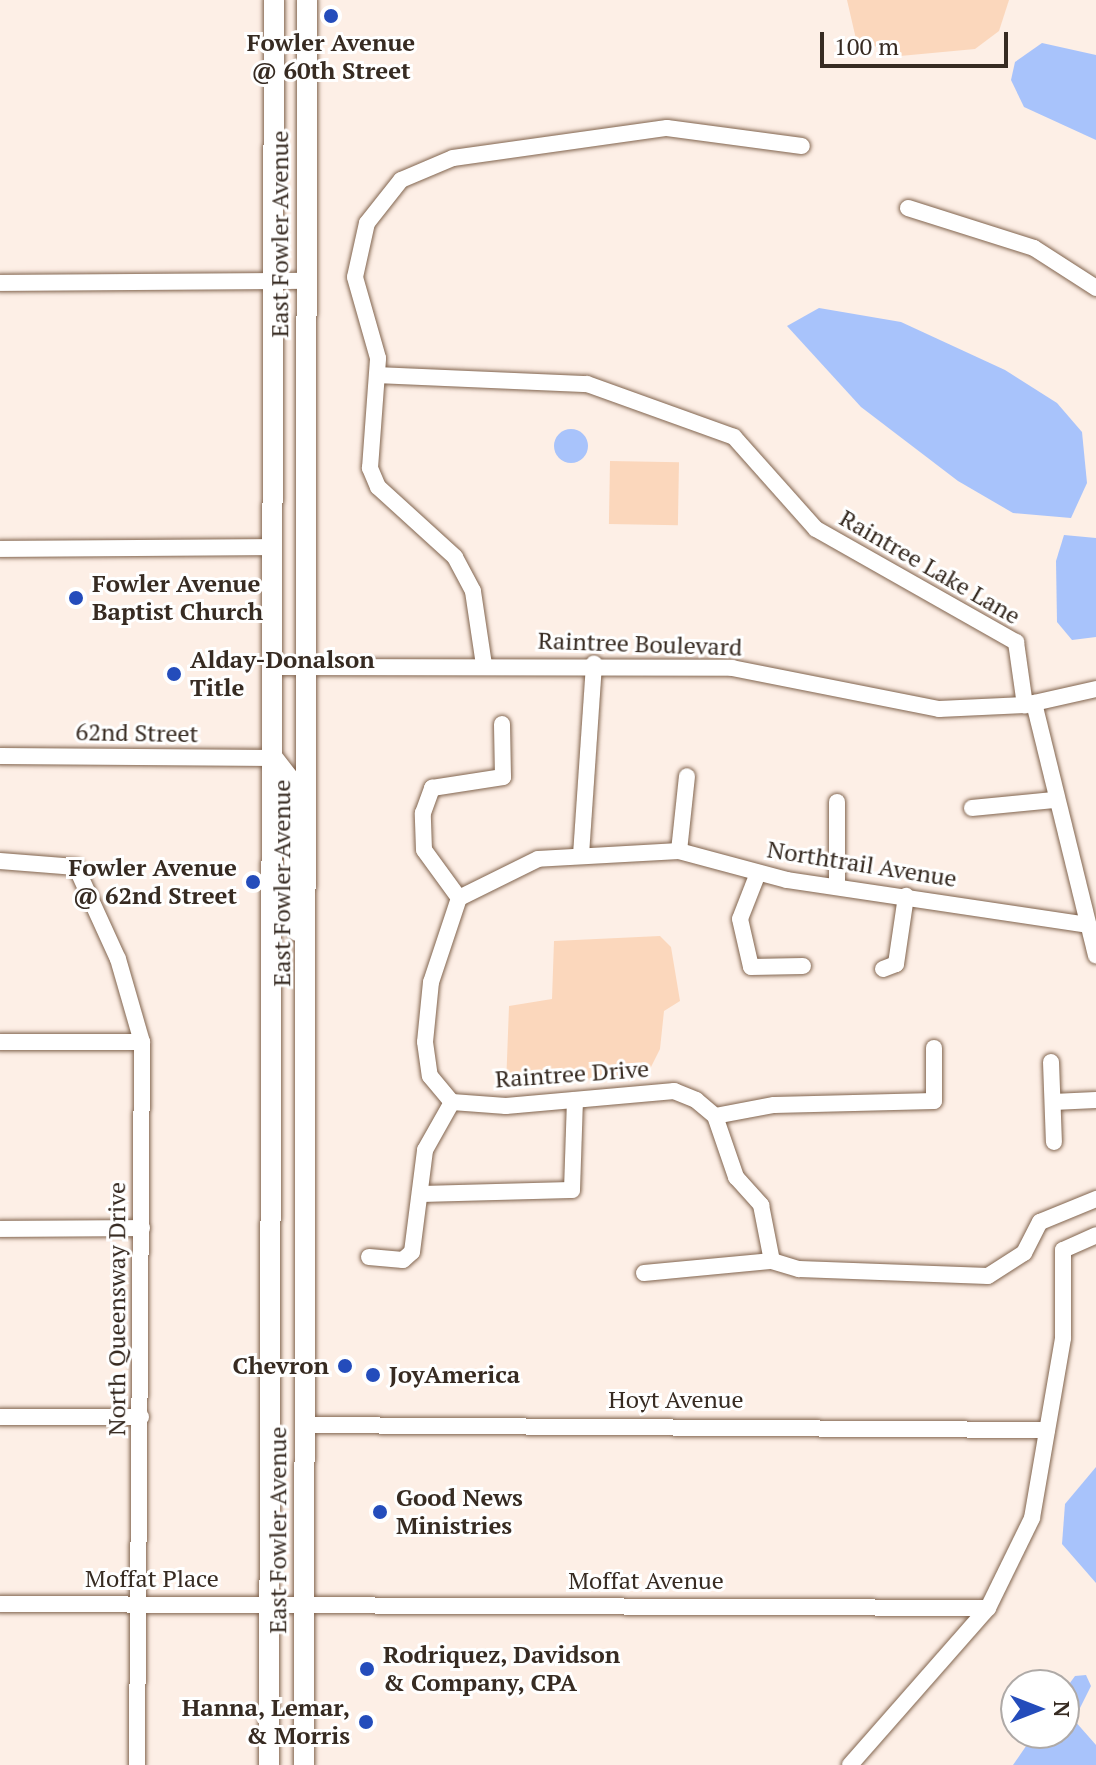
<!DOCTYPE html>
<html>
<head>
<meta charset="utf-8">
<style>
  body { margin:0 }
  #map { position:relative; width:1096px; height:1765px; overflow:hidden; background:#fdefe6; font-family:"PT Serif",serif }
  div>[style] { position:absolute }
  .green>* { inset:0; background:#fbd7bc; transform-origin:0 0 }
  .water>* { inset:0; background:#a8c3fb }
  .round { border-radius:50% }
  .roads { filter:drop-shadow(0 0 2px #81644e) drop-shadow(0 0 2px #81644e) }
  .minor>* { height:16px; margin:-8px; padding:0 8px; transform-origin:8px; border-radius:8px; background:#fff }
  .major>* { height:20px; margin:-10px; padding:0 10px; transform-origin:10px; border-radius:10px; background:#fff }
  .dots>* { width:22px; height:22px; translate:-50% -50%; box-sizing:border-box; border:4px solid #fff; border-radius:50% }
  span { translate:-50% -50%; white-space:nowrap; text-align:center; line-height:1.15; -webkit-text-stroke:6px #fff; paint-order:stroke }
  .poi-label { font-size:24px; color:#372b22; font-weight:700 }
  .left { translate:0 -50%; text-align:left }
  .right { translate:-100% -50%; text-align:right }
  .street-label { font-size:24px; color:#372b22 }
  .north { position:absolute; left:1000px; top:1669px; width:80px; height:80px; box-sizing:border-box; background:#fff; border:2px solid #afaaa7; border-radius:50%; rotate:90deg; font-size:22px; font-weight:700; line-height:32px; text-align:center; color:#372b22 }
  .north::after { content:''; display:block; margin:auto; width:28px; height:36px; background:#244cbb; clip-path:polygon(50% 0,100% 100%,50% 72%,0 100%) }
  .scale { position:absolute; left:820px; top:32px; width:188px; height:36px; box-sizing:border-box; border:4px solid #372b22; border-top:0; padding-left:10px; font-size:24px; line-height:28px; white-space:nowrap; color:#372b22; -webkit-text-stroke:6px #fff; paint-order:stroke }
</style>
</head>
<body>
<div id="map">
  <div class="green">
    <div style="clip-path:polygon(847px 0,1009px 0,999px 31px,975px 49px,900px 56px,856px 39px)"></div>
    <div style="left:610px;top:461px;width:69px;height:63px;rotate:1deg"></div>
    <div style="clip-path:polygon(660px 936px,671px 947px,680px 1001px,664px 1011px,660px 1049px,647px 1075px,506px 1086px,509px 1006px,552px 999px,554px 941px)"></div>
  </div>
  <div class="water">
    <div style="clip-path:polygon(1042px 43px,1096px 55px,1096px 140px,1024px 107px,1011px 80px,1015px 62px)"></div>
    <div style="clip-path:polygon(819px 308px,901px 322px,1005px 370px,1057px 403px,1082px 432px,1087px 483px,1071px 518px,1013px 513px,958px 481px,861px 407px,787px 326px)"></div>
    <div class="round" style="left:554px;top:429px;width:34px;height:34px"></div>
    <div style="clip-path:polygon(1064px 535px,1096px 538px,1096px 637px,1072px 640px,1057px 622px,1056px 561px)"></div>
    <div style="clip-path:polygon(1096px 1467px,1096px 1583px,1062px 1544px,1065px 1504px)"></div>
    <div style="clip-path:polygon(1086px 1675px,1091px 1686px,1074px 1720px,1096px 1745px,1096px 1765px,1013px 1765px,1035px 1733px,1064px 1733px,1064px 1691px,1075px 1676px)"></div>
  </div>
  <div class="roads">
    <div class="minor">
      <div style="left:908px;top:208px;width:132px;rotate:17.6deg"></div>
      <div style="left:1034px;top:248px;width:74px;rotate:32.8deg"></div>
      <div style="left:0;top:283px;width:306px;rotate:-0.4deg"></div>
      <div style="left:378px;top:375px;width:209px;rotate:2.5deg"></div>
      <div style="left:587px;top:384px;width:156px;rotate:19.8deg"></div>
      <div style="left:734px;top:437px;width:123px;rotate:48.3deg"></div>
      <div style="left:816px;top:529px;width:230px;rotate:29.5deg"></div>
      <div style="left:1016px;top:642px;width:64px;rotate:81.9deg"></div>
      <div style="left:0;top:549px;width:274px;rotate:-0.4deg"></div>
      <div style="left:484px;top:665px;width:75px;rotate:-98.5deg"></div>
      <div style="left:473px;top:591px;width:38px;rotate:-118deg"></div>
      <div style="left:455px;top:557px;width:104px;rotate:-137.7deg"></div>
      <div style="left:378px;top:487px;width:21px;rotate:-113deg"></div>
      <div style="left:370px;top:468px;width:110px;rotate:-85.8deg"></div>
      <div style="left:378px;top:358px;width:84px;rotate:-105.9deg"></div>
      <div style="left:355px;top:277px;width:55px;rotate:-77.5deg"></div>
      <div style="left:367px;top:223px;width:55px;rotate:-51.7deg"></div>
      <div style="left:401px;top:180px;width:56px;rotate:-22.9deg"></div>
      <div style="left:453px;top:158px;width:216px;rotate:-8deg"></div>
      <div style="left:667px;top:128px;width:136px;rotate:7.6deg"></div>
      <div style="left:272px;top:667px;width:460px;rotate:0.1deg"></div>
      <div style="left:732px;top:668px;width:211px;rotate:11.2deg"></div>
      <div style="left:939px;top:709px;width:86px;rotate:-2.7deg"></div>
      <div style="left:1025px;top:705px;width:73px;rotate:-12.7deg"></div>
      <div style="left:1034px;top:703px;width:260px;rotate:76.2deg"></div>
      <div style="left:0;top:756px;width:273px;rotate:0.4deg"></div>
      <div style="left:837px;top:802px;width:85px;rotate:90deg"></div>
      <div style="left:972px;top:808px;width:82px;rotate:-5.6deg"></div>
      <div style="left:679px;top:851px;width:75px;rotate:-83.9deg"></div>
      <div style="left:581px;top:855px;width:192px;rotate:-86.1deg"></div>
      <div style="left:0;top:861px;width:76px;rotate:4.5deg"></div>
      <div style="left:76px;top:867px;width:101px;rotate:65.5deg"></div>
      <div style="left:118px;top:959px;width:86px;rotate:73.9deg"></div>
      <div style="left:142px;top:1042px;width:723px;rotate:90.4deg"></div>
      <div style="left:758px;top:873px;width:49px;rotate:111.4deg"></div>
      <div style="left:740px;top:919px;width:49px;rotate:77.1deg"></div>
      <div style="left:751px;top:967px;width:52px;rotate:-1.1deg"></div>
      <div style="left:459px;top:898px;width:59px;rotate:-126.1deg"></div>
      <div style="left:424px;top:850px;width:37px;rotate:-92deg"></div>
      <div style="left:423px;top:813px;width:27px;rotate:-70deg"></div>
      <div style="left:432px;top:788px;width:72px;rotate:-8.8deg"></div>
      <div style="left:503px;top:777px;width:53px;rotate:-91.1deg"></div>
      <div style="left:1088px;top:925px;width:304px;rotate:-171.5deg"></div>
      <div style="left:787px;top:880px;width:112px;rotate:-165deg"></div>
      <div style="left:679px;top:851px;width:141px;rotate:176.8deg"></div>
      <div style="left:538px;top:859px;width:88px;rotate:153.7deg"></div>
      <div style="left:459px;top:898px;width:89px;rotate:108.4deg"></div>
      <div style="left:431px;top:982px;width:60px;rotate:95.7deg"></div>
      <div style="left:425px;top:1042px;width:34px;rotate:82deg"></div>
      <div style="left:430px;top:1076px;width:34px;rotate:50deg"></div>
      <div style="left:452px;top:1102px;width:54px;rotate:4.2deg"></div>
      <div style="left:506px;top:1106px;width:169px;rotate:-5.1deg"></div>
      <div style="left:674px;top:1091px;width:24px;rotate:22deg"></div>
      <div style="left:696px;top:1100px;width:25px;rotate:40deg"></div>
      <div style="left:715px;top:1116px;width:65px;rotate:71deg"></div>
      <div style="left:736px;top:1177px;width:38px;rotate:48deg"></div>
      <div style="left:761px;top:1205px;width:57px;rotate:78.9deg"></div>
      <div style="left:772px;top:1261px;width:28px;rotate:17deg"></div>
      <div style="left:799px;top:1269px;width:189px;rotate:2.1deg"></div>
      <div style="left:988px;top:1276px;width:43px;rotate:-32.6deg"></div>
      <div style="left:1024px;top:1253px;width:35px;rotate:-63deg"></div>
      <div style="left:1040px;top:1222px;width:61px;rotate:-22.3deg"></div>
      <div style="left:883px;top:969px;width:14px;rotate:-21deg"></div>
      <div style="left:896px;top:964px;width:69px;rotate:-81.6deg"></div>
      <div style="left:0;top:1042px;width:142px"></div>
      <div style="left:1051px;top:1062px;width:80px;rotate:87.9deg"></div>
      <div style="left:1053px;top:1102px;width:43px;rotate:-2.7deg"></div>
      <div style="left:715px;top:1116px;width:60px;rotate:-10.6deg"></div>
      <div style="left:774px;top:1105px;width:160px;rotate:-1.4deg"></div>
      <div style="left:934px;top:1101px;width:53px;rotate:-90deg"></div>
      <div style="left:420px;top:1194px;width:152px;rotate:-1.5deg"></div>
      <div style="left:572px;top:1190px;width:90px;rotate:-88.1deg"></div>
      <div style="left:0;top:1229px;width:142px;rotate:-0.4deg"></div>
      <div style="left:369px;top:1257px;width:34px;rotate:5deg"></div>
      <div style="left:403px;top:1260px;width:12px;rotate:-42deg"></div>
      <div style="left:412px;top:1252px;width:103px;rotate:-82.7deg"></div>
      <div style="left:425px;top:1150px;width:55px;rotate:-60.6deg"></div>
      <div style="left:644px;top:1273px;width:129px;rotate:-5.4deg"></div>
      <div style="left:0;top:1417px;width:141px"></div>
      <div style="left:305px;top:1425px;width:742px;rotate:0.39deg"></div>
      <div style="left:0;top:1604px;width:988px;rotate:0.23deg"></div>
      <div style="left:850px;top:1765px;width:209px;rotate:-48.7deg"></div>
      <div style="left:988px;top:1608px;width:100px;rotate:-63.9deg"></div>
      <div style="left:1032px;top:1518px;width:183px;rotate:-80.2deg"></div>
      <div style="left:1063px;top:1338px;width:88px;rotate:-90deg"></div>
      <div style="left:1063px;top:1250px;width:36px;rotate:-24deg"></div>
    </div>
    <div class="major">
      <div style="left:273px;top:758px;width:29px;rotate:52deg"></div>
      <div style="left:291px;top:781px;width:150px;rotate:87.7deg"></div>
      <div style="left:269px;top:1765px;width:1765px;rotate:-89.84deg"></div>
      <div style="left:304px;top:1765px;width:1765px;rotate:-89.9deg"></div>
    </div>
  </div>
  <div class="dots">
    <div style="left:331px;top:16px;background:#244cbb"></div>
    <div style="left:76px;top:598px;background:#244cbb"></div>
    <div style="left:174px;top:674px;background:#244cbb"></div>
    <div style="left:253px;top:882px;background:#244cbb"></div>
    <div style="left:345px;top:1366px;background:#244cbb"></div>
    <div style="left:373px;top:1375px;background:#244cbb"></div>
    <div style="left:380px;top:1512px;background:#244cbb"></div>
    <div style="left:367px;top:1669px;background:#244cbb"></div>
    <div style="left:366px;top:1722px;background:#244cbb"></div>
  </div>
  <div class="poi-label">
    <span style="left:331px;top:57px">Fowler Avenue<br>@ 60th Street</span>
    <span class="left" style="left:92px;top:598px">Fowler Avenue<br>Baptist Church</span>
    <span class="left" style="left:190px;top:674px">Alday-Donalson<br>Title</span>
    <span class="right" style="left:237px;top:882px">Fowler Avenue<br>@ 62nd Street</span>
    <span class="right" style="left:329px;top:1366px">Chevron</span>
    <span class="left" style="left:389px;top:1375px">JoyAmerica</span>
    <span class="left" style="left:396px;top:1512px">Good News<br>Ministries</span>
    <span class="left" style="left:383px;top:1669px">Rodriquez, Davidson<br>&amp; Company, CPA</span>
    <span class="right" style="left:350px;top:1722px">Hanna, Lemar,<br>&amp; Morris</span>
  </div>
  <div class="street-label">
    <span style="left:280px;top:234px;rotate:-90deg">East Fowler Avenue</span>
    <span style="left:930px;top:567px;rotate:30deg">Raintree Lake Lane</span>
    <span style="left:640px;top:644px;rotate:2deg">Raintree Boulevard</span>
    <span style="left:137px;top:733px;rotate:1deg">62nd Street</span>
    <span style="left:862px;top:864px;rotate:9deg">Northtrail Avenue</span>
    <span style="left:282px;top:883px;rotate:-90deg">East Fowler Avenue</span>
    <span style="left:572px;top:1074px;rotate:-4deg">Raintree Drive</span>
    <span style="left:117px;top:1309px;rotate:-90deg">North Queensway Drive</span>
    <span style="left:676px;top:1400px">Hoyt Avenue</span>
    <span style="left:278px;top:1530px;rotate:-90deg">East Fowler Avenue</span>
    <span style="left:152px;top:1579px">Moffat Place</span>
    <span style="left:646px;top:1581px">Moffat Avenue</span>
  </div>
  <div class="north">N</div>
  <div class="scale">100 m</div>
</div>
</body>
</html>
